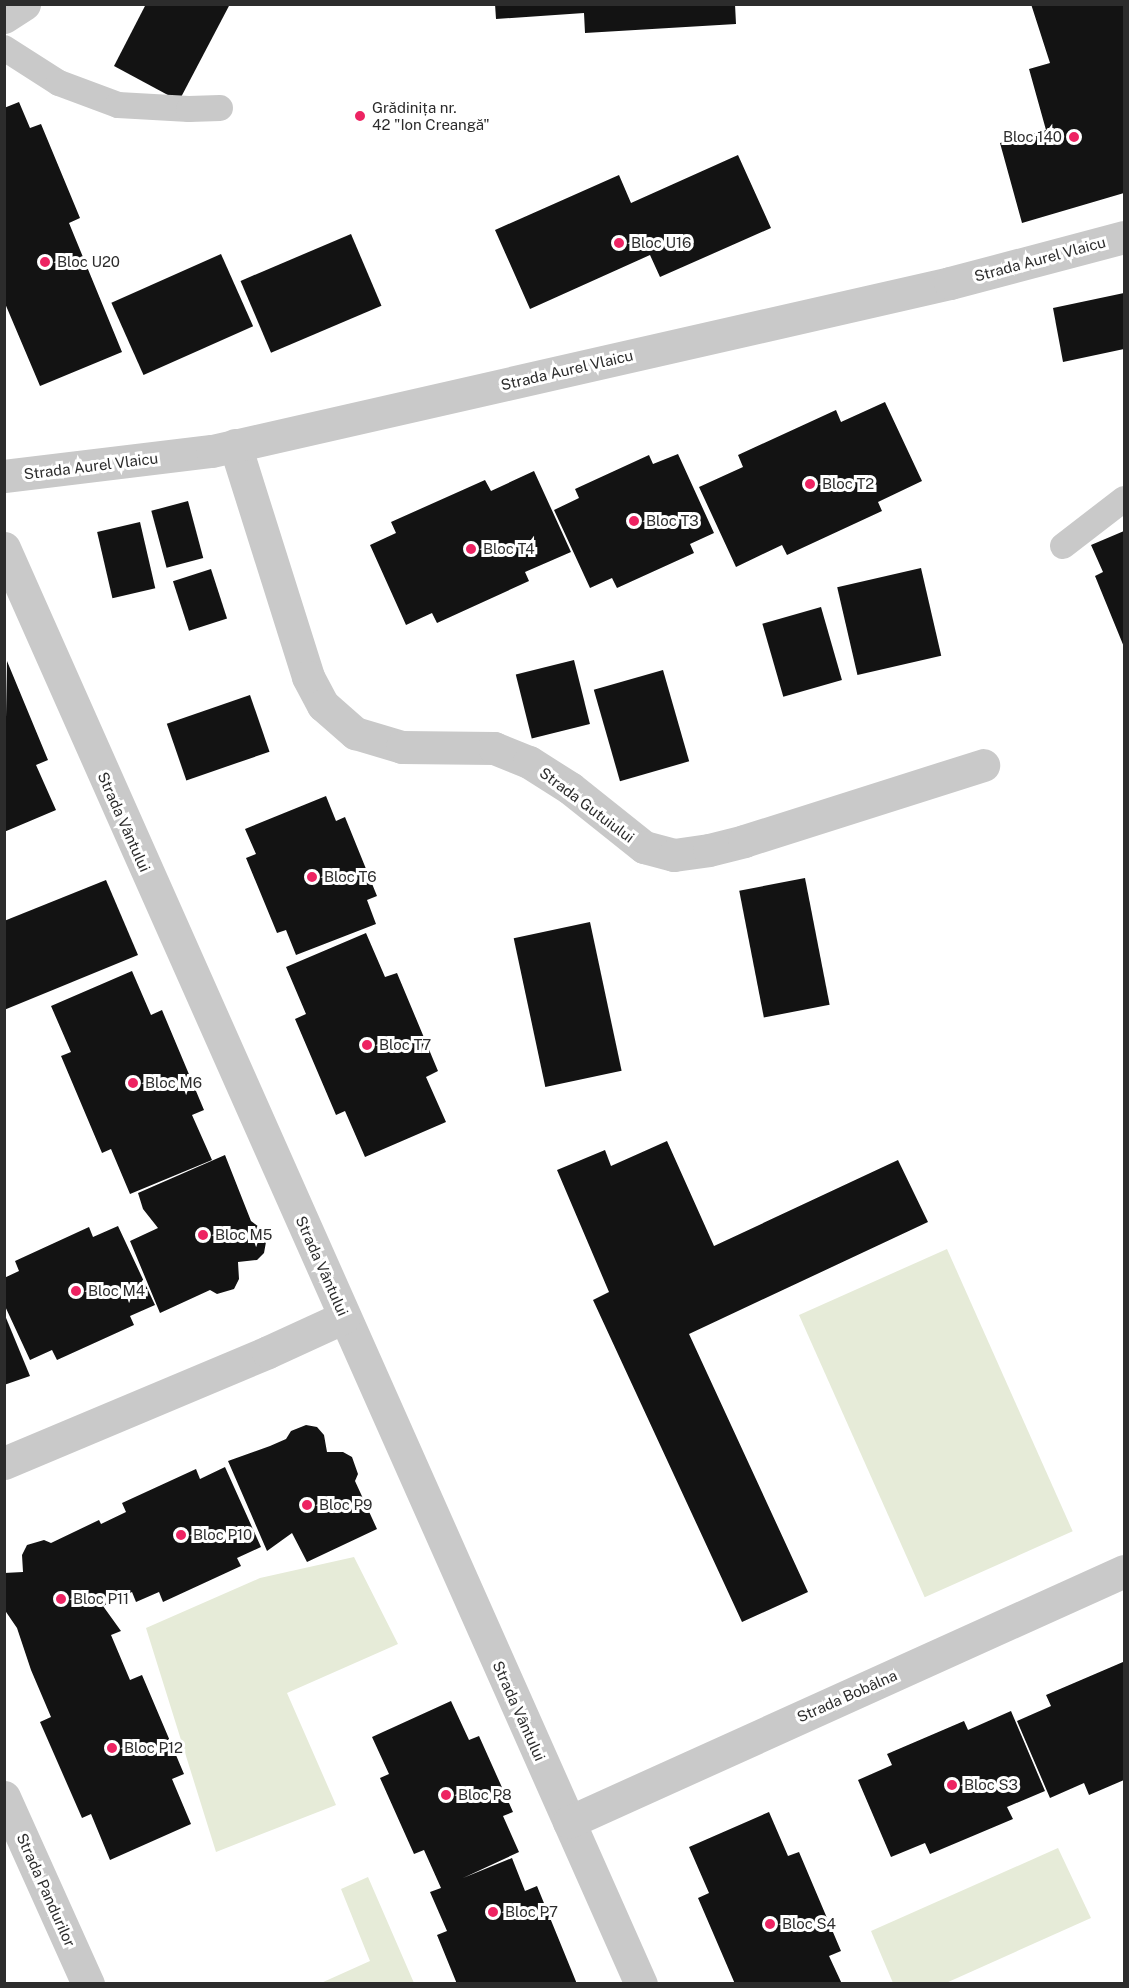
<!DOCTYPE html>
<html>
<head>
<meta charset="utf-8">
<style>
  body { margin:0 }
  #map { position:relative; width:1129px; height:1988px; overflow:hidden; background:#fff; font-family:"Public Sans",sans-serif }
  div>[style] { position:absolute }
  .green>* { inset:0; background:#e6ebd8; transform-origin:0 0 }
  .building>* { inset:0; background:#131313; transform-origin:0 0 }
  .service>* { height:26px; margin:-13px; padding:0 13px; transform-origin:13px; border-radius:13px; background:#c9c9c9 }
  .minor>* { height:33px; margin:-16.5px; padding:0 16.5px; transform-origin:16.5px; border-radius:16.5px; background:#c9c9c9 }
  .dots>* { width:16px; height:16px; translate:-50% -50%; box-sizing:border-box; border:3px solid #fff; border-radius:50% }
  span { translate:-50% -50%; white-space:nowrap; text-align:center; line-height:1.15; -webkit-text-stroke:6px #fff; paint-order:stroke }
  .poi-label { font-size:15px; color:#2c2c2c }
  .left { translate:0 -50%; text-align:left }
  .right { translate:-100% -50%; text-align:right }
  .street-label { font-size:15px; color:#2c2c2c }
  .frame { position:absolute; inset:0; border:6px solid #2c2c2c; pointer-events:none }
</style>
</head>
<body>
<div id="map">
  <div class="green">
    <div style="left:947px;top:1249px;width:309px;height:162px;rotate:66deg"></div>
    <div style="clip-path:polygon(354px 1557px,398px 1644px,287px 1693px,336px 1805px,216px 1852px,146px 1628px,260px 1578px)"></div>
    <div style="clip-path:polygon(1058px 1848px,1091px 1918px,946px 1983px,893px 1983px,871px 1931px)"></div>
    <div style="clip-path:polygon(368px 1877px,414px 1983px,321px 1983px,370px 1961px,341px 1889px)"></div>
  </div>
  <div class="building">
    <div style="clip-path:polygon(146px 4px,230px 4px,179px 101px,114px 66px)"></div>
    <div style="clip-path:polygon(495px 4px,735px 4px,736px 24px,585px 33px,584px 13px,496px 19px)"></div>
    <div style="clip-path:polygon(1031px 4px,1124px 4px,1124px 193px,1022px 223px,1000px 143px,1046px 130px,1029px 69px,1050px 63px)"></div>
    <div style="clip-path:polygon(19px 102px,30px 128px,41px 124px,80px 218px,69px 223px,122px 352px,40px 386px,4px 301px,4px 108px)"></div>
    <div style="clip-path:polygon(738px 155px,771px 228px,660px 277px,650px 255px,530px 309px,495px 230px,619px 175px,631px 203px)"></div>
    <div style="left:351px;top:234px;width:78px;height:120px;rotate:67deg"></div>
    <div style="left:221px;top:254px;width:79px;height:120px;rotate:66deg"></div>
    <div style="clip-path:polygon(1124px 293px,1124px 349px,1063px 362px,1053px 308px)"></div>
    <div style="clip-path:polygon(885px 402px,922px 481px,878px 502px,882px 511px,787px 555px,782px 545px,736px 567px,699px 487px,743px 467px,738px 455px,836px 410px,841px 422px)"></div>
    <div style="clip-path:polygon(678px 454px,714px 533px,690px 544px,694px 553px,617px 588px,612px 578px,590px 588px,554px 510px,579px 498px,575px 489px,649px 455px,653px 464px)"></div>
    <div style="clip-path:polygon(534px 471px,571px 552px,525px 572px,529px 581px,437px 623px,432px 613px,406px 625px,370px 545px,396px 533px,391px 522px,485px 480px,491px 491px)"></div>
    <div style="left:188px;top:501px;width:59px;height:38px;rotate:75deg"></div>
    <div style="left:140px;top:522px;width:68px;height:44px;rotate:77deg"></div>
    <div style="clip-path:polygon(1124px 531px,1124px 647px,1095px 576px,1103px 572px,1091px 545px)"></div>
    <div style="left:921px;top:568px;width:90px;height:86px;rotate:77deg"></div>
    <div style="left:211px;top:569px;width:52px;height:40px;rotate:72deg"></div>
    <div style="left:821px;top:607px;width:76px;height:61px;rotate:74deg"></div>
    <div style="left:574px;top:660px;width:66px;height:60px;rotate:76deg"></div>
    <div style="clip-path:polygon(7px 661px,48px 760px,36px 765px,56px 810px,4px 832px)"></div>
    <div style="left:663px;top:670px;width:95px;height:72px;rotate:74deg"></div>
    <div style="left:250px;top:695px;width:60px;height:88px;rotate:71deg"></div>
    <div style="clip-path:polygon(326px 796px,336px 821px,345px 817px,377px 896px,367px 900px,376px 924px,296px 955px,286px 930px,277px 933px,246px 858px,256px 854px,245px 829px)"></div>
    <div style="left:805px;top:878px;width:129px;height:67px;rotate:79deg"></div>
    <div style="clip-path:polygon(106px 880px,138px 955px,4px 1010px,4px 921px)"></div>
    <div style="left:590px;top:922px;width:152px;height:78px;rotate:78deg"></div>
    <div style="clip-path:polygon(366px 933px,385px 977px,397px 973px,438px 1071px,426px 1077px,446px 1122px,365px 1157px,345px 1111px,336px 1115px,295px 1019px,306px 1014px,286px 967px)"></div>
    <div style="clip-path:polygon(132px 971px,151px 1015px,162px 1010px,204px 1110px,192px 1115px,212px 1160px,130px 1194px,111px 1149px,102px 1153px,61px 1056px,71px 1052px,51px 1006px)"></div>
    <div style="clip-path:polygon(667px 1141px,714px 1246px,898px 1160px,928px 1222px,689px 1334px,808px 1592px,742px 1622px,593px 1300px,609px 1292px,557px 1170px,605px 1150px,611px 1166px)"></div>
    <div style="clip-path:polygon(225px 1155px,251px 1221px,259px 1227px,266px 1242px,264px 1253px,257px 1260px,238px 1262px,239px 1279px,234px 1289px,217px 1294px,210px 1290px,160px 1313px,130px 1241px,158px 1228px,143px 1209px,138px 1193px)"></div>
    <div style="clip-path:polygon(118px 1226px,155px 1305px,130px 1316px,134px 1325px,57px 1360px,52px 1350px,30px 1360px,4px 1304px,4px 1278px,19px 1271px,15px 1261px,89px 1227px,93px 1237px)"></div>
    <div style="clip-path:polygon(4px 1313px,30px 1376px,4px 1385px)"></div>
    <div style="clip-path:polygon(306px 1425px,317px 1427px,324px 1435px,327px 1452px,343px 1452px,352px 1457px,358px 1474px,355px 1481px,377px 1529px,307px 1562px,292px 1533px,267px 1551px,228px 1461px,270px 1446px,286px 1439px,291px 1431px)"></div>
    <div style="clip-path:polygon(225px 1467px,261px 1547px,237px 1558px,241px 1566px,163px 1602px,159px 1592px,136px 1602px,132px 1592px,103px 1606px,121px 1631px,111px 1635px,130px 1680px,142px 1675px,184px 1774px,172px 1779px,191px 1824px,110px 1860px,91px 1814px,82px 1818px,40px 1722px,51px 1717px,31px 1670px,17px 1628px,4px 1609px,4px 1573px,23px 1572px,22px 1555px,27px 1545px,44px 1540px,51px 1543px,99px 1520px,101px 1524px,126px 1512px,122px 1503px,196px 1469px,200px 1479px)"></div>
    <div style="clip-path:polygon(1123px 1662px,1124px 1780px,1089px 1795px,1084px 1783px,1050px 1798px,1017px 1721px,1051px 1706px,1046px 1695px)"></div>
    <div style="clip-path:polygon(451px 1701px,469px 1740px,479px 1736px,513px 1812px,503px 1816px,519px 1852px,463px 1878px,512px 1858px,525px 1891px,537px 1886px,577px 1984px,457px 1984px,437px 1935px,447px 1931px,430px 1892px,441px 1888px,424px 1850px,414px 1854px,380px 1778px,389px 1774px,372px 1737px)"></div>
    <div style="clip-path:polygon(1011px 1711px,1045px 1791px,1007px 1807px,1013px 1819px,930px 1854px,925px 1843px,891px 1857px,858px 1780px,892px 1765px,887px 1754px,964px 1721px,968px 1730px)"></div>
    <div style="clip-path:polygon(769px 1812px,788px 1856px,799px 1852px,841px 1951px,829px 1956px,842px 1984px,735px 1984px,698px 1898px,709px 1893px,689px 1847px)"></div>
  </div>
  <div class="service">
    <div style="left:4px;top:48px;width:65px;rotate:32.5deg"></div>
    <div style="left:59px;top:83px;width:63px;rotate:20.4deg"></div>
    <div style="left:118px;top:105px;width:71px;rotate:3.2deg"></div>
    <div style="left:189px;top:109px;width:31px;rotate:-2deg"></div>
    <div style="left:1063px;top:546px;width:77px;rotate:-37.6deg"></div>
  </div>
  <div class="minor">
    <div style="left:4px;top:17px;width:24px;rotate:-33deg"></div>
    <div style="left:235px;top:445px;width:243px;rotate:72.5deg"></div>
    <div style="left:308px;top:677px;width:32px;rotate:62deg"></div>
    <div style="left:323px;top:705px;width:43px;rotate:41.2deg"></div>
    <div style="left:355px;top:733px;width:49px;rotate:16.6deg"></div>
    <div style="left:402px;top:747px;width:92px;rotate:0.6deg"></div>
    <div style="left:494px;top:748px;width:38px;rotate:22deg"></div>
    <div style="left:529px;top:762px;width:49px;rotate:32.4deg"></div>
    <div style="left:570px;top:788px;width:95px;rotate:38.6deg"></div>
    <div style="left:644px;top:847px;width:31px;rotate:15deg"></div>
    <div style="left:674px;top:855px;width:35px;rotate:-8deg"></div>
    <div style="left:709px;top:850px;width:36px;rotate:-14deg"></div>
    <div style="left:744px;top:841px;width:251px;rotate:-17.6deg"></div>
    <div style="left:4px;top:476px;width:209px;rotate:-6.9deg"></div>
    <div style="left:212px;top:451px;width:757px;rotate:-12.82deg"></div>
    <div style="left:950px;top:283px;width:180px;rotate:-14.8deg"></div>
    <div style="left:4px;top:548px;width:1571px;rotate:66.08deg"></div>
    <div style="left:4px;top:1463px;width:286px;rotate:-22.8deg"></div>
    <div style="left:268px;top:1352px;width:84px;rotate:-24.7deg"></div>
    <div style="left:4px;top:1797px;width:205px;rotate:65.8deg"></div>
    <div style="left:569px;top:1822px;width:609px;rotate:-24.33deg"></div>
  </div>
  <div class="dots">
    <div style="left:360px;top:116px;background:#ed2362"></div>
    <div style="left:1074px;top:137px;background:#ed2362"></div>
    <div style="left:619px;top:243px;background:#ed2362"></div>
    <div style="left:45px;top:262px;background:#ed2362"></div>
    <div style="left:810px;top:484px;background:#ed2362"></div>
    <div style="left:634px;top:521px;background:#ed2362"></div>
    <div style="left:471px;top:549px;background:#ed2362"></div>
    <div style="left:312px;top:877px;background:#ed2362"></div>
    <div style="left:367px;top:1045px;background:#ed2362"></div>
    <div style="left:133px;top:1083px;background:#ed2362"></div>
    <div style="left:203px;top:1235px;background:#ed2362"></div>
    <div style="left:76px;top:1291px;background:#ed2362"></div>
    <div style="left:307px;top:1505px;background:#ed2362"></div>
    <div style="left:181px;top:1535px;background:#ed2362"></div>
    <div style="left:61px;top:1599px;background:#ed2362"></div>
    <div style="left:112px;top:1748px;background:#ed2362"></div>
    <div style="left:952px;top:1785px;background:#ed2362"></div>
    <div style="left:446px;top:1795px;background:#ed2362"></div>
    <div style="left:493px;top:1912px;background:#ed2362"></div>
    <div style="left:770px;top:1924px;background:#ed2362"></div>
  </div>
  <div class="poi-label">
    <span class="left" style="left:372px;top:116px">Grădinița nr.<br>42 "Ion Creangă"</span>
    <span class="right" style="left:1062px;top:137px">Bloc 140</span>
    <span class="left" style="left:631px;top:243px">Bloc U16</span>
    <span class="left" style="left:57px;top:262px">Bloc U20</span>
    <span class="left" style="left:822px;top:484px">Bloc T2</span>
    <span class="left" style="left:646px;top:521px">Bloc T3</span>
    <span class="left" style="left:483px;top:549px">Bloc T4</span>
    <span class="left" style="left:324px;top:877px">Bloc T6</span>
    <span class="left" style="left:379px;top:1045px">Bloc T7</span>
    <span class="left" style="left:145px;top:1083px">Bloc M6</span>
    <span class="left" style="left:215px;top:1235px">Bloc M5</span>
    <span class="left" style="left:88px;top:1291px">Bloc M4</span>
    <span class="left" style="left:319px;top:1505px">Bloc P9</span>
    <span class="left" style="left:193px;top:1535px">Bloc P10</span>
    <span class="left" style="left:73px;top:1599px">Bloc P11</span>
    <span class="left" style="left:124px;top:1748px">Bloc P12</span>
    <span class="left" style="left:964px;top:1785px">Bloc S3</span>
    <span class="left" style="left:458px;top:1795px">Bloc P8</span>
    <span class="left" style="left:505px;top:1912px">Bloc P7</span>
    <span class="left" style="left:782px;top:1924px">Bloc S4</span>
  </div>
  <div class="street-label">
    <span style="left:1040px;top:259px;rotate:-15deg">Strada Aurel Vlaicu</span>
    <span style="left:567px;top:370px;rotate:-13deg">Strada Aurel Vlaicu</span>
    <span style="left:91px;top:466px;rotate:-7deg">Strada Aurel Vlaicu</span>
    <span style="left:587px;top:805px;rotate:37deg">Strada Gutuiului</span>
    <span style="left:124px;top:822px;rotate:66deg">Strada Vântului</span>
    <span style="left:322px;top:1266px;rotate:66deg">Strada Vântului</span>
    <span style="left:847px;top:1696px;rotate:-24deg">Strada Bobâlna</span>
    <span style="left:519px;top:1711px;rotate:66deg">Strada Vântului</span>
    <span style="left:46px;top:1890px;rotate:66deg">Strada Pandurilor</span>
  </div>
  <div class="frame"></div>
</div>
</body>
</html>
